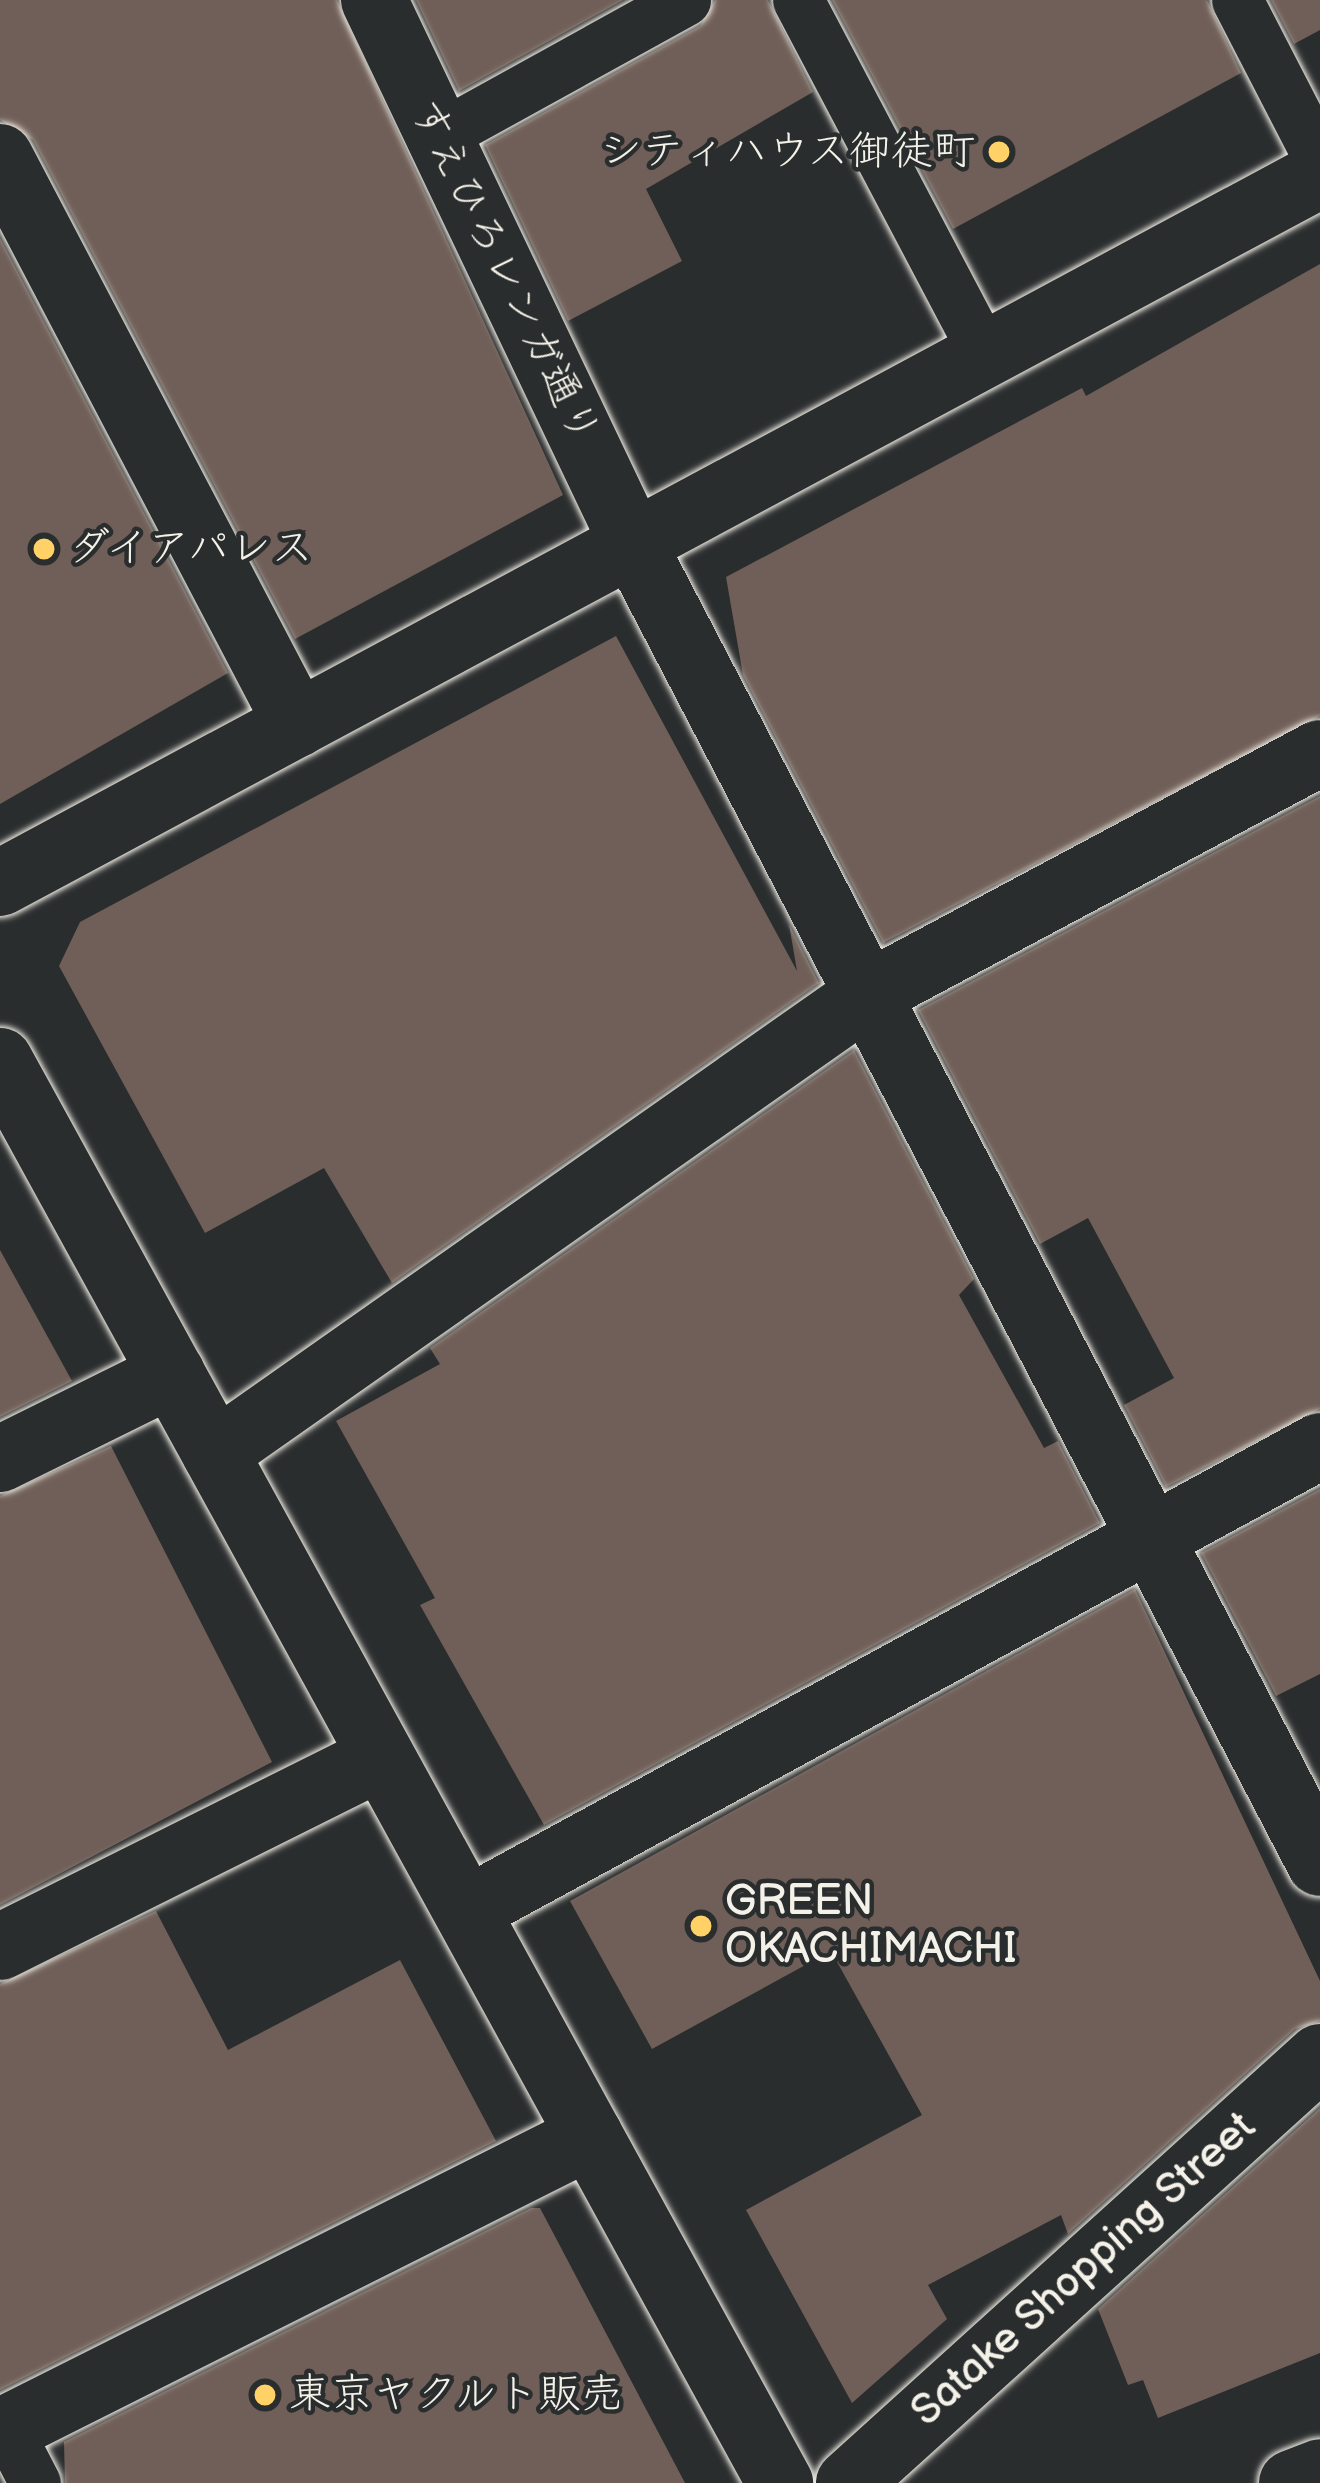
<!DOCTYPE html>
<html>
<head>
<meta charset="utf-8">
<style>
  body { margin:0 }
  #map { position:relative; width:1320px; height:2483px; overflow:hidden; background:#2a2d2e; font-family:"Balsamiq Sans","Klee One",sans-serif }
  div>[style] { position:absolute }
  .building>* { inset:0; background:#705f58 }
  .roads { filter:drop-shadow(0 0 3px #f4f1e8) drop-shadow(0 0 3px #f4f1e8) }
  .service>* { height:51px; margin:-25.5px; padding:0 25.5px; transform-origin:25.5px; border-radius:25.5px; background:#2a2d2e }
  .pedestrian>* { height:66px; margin:-33px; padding:0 33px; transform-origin:33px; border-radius:33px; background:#2a2d2e }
  .minor>* { height:66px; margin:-33px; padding:0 33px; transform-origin:33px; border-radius:33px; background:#2a2d2e }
  .tertiary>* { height:66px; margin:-33px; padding:0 33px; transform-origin:33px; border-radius:33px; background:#2a2d2e }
  .dots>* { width:33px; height:33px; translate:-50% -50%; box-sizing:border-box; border:6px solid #2a2d2e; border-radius:50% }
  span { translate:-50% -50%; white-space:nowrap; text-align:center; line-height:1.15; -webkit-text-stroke:9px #2a2d2e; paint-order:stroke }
  .poi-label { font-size:42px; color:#f4f1e8 }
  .right { translate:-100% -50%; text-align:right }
  .left { translate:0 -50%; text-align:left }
  .street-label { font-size:42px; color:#f4f1e8 }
</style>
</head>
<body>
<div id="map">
  <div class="building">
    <div style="clip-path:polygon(0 0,337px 0,563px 495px,295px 639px,33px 140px,0 120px)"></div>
    <div style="clip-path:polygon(416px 0,623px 0,459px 91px)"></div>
    <div style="clip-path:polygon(715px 0,768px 0,813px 92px,646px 189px,682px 261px,568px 321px,485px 145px,700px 26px)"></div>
    <div style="clip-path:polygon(832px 0,1207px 0,1241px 73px,953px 229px)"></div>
    <div style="clip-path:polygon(1271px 0,1320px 0,1320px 30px,1294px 44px)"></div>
    <div style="clip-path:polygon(0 238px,228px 673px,0 804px)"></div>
    <div style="clip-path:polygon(1320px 264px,1320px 716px,883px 943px,743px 675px,726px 577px,1082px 388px,1086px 396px)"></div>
    <div style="clip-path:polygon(616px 636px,797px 971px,789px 924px,819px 983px,392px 1283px,324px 1168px,205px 1233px,59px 966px,80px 922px)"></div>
    <div style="clip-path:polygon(1320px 796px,1320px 1409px,1166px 1487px,1124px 1405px,1174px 1378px,1088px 1218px,1040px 1244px,918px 1010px)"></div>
    <div style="clip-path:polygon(854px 1050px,974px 1279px,959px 1295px,1044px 1448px,1058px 1441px,1100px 1523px,544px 1825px,420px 1605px,435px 1598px,336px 1421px,440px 1364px,430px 1348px)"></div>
    <div style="clip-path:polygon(0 1250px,72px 1381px,0 1417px)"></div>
    <div style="clip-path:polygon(111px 1446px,272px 1762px,0 1905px,0 1496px)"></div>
    <div style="clip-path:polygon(1320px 1489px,1320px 1674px,1276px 1696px,1201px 1553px)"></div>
    <div style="clip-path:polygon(1135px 1589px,1320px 1981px,1320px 2021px,1295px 2029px,1068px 2234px,1061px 2215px,928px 2285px,947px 2319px,852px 2403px,746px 2210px,922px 2115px,831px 1951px,652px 2049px,570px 1901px)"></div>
    <div style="clip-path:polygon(156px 1911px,228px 2050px,400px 1960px,496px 2141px,0 2390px,0 1984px)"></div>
    <div style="clip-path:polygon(1320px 2108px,1320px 2353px,1158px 2418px,1143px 2380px,1128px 2385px,1098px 2309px)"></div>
    <div style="clip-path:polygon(531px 2208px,540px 2208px,685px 2483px,65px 2483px,64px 2442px)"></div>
  </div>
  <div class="roads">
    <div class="service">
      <div style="left:798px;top:0;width:401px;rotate:62.2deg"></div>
      <div style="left:1237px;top:0;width:181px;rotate:62.7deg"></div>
      <div style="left:439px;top:136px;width:281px;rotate:-28.9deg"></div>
      <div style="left:7px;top:2429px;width:61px;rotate:62.6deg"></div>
    </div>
    <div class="pedestrian">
      <div style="left:849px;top:2483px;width:635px;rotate:-42.13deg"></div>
    </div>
    <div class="minor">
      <div style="left:374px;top:0;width:603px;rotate:64.54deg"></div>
      <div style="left:633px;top:544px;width:1487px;rotate:62.49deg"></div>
      <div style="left:0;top:157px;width:640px;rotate:62.35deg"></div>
      <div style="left:0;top:883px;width:1498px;rotate:-28.21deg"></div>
      <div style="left:0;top:1061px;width:1622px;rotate:61.25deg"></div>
      <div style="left:215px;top:1453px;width:798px;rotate:-35.1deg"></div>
      <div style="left:868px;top:994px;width:512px;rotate:-28.07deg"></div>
      <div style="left:0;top:1459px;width:192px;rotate:-26.3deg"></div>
      <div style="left:467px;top:1910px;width:971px;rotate:-28.54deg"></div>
      <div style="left:0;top:1947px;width:426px;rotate:-26.5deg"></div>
      <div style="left:0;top:2432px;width:660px;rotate:-26.64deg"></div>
    </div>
    <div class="tertiary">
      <div style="left:1292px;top:2483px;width:30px;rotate:-21deg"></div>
    </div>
  </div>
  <div class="dots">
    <div style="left:999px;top:152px;background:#ffd166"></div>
    <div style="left:44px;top:549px;background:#ffd166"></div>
    <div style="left:701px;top:1926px;background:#ffd166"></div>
    <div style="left:265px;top:2395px;background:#ffd166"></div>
  </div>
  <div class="poi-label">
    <span class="right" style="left:975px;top:152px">シティハウス御徒町</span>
    <span class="left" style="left:68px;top:549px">ダイアパレス</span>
    <span class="left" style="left:725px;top:1926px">GREEN<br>OKACHIMACHI</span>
    <span class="left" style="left:289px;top:2395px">東京ヤクルト販売</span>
  </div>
  <div class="street-label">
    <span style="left:504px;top:272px;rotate:64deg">すえひろレンガ通り</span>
    <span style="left:1084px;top:2270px;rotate:-42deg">Satake Shopping Street</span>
  </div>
</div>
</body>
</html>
